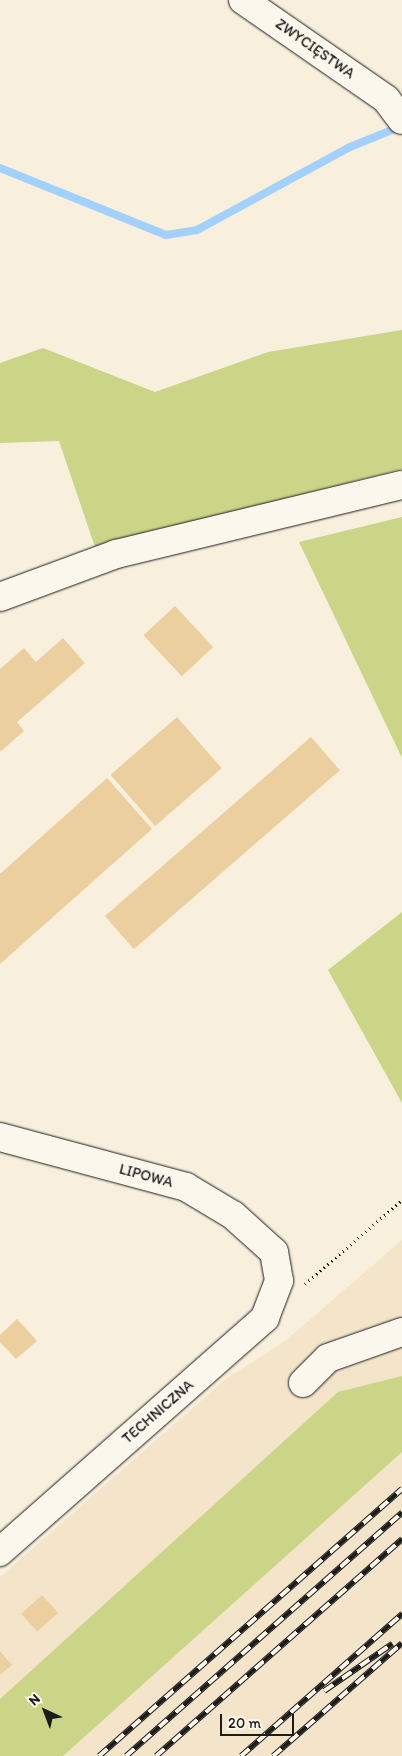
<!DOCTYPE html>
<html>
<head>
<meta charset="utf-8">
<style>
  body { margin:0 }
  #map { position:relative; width:402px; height:1756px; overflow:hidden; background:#f8efdd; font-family:Itim,sans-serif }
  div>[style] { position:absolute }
  .built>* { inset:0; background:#f4e5ca }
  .green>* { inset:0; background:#cad588 }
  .stream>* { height:8px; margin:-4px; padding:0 4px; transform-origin:4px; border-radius:4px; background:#a2d1fe }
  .building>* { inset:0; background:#ebcf9f; transform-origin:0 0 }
  .path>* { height:3px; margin-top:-1.5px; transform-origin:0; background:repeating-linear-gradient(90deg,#1c1c1c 0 1px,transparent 0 5px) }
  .roads { filter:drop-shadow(0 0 1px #1c1c1c) drop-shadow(0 0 1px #1c1c1c) }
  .minor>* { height:28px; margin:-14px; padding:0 14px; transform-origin:14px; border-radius:14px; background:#fbf7ec }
  .rail>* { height:5.5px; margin-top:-2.75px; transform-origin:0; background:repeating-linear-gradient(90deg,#fbf7ec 0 11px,#1c1c1c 0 22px); box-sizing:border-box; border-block:1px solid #1c1c1c }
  span { translate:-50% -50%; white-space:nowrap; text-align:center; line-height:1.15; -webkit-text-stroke:4.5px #fbf7ec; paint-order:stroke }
  .street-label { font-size:15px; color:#1c1c1c }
  .north { position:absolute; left:20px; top:1686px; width:50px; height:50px; -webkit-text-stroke:4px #fbf7ec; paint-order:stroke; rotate:317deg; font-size:14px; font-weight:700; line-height:20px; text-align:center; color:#1c1c1c }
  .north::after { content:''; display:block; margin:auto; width:18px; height:22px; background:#1c1c1c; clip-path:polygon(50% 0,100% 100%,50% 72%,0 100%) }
  .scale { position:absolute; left:220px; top:1714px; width:74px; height:22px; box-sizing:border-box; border:2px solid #1c1c1c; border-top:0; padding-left:6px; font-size:15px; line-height:18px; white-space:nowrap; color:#1c1c1c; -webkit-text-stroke:4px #fbf7ec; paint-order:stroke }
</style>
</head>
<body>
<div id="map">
  <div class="built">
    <div style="clip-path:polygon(402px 1240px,402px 1756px,0 1756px,0 1577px,227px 1378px,284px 1342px)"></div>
  </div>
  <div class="green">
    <div style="clip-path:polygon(402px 330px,402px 469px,95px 547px,59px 441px,0 443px,0 363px,43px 348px,155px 392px,268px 352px)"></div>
    <div style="clip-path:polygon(402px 517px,402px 758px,299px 542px)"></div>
    <div style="clip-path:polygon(402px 912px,402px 1103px,328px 970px)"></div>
    <div style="clip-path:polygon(402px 1376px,402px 1452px,63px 1756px,0 1756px,0 1699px,338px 1392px)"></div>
  </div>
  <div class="stream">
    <div style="left:0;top:168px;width:179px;rotate:22deg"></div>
    <div style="left:166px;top:235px;width:31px;rotate:-9deg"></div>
    <div style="left:197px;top:230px;width:174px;rotate:-28.5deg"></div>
    <div style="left:350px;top:147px;width:56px;rotate:-22deg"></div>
  </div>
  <div class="building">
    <div style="left:175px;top:606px;width:56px;height:43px;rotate:47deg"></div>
    <div style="clip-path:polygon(63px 638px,85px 663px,17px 722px,24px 731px,0 752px,0 669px,24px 648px,36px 662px)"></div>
    <div style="left:177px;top:717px;width:68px;height:88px;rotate:49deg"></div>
    <div style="left:311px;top:737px;width:44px;height:273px;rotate:49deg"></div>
    <div style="clip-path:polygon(107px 778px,152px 829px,0 964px,0 874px)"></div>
    <div style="clip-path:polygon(17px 1319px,37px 1341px,16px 1359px,0 1342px,0 1335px)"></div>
    <div style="left:42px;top:1595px;width:24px;height:28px;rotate:48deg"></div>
    <div style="clip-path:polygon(0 1651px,12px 1665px,0 1675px)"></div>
  </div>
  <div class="path">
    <div style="left:305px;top:1284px;width:128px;rotate:-40.9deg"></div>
  </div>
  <div class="roads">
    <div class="minor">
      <div style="left:243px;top:0;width:174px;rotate:34.7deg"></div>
      <div style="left:386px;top:99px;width:26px;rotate:53deg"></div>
      <div style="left:0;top:597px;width:124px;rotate:-20.3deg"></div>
      <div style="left:116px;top:554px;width:294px;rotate:-13.6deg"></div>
      <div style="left:0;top:1137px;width:193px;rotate:15deg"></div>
      <div style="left:186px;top:1187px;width:55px;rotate:30.8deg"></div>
      <div style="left:233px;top:1215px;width:55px;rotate:42.1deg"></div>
      <div style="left:274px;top:1252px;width:29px;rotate:80deg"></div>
      <div style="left:279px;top:1281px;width:40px;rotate:111deg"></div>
      <div style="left:265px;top:1318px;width:354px;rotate:138.6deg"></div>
      <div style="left:303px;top:1383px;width:35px;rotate:-45deg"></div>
      <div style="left:328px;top:1358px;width:78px;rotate:-19.4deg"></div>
    </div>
  </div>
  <div class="rail">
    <div style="left:324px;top:1691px;width:83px;rotate:-34.7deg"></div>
    <div style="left:99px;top:1756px;width:404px;rotate:-41.4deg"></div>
    <div style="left:126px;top:1756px;width:368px;rotate:-41.4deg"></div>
    <div style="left:156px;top:1756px;width:328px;rotate:-41.4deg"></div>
    <div style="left:241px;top:1756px;width:215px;rotate:-41.4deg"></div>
    <div style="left:273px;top:1756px;width:171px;rotate:-41.2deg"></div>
  </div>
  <div class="street-label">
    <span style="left:315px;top:49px;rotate:35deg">ZWYCIĘSTWA</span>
    <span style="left:146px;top:1176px;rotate:15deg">LIPOWA</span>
    <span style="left:158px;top:1412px;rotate:-41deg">TECHNICZNA</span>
  </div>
  <div class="north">N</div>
  <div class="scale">20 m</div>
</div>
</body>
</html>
